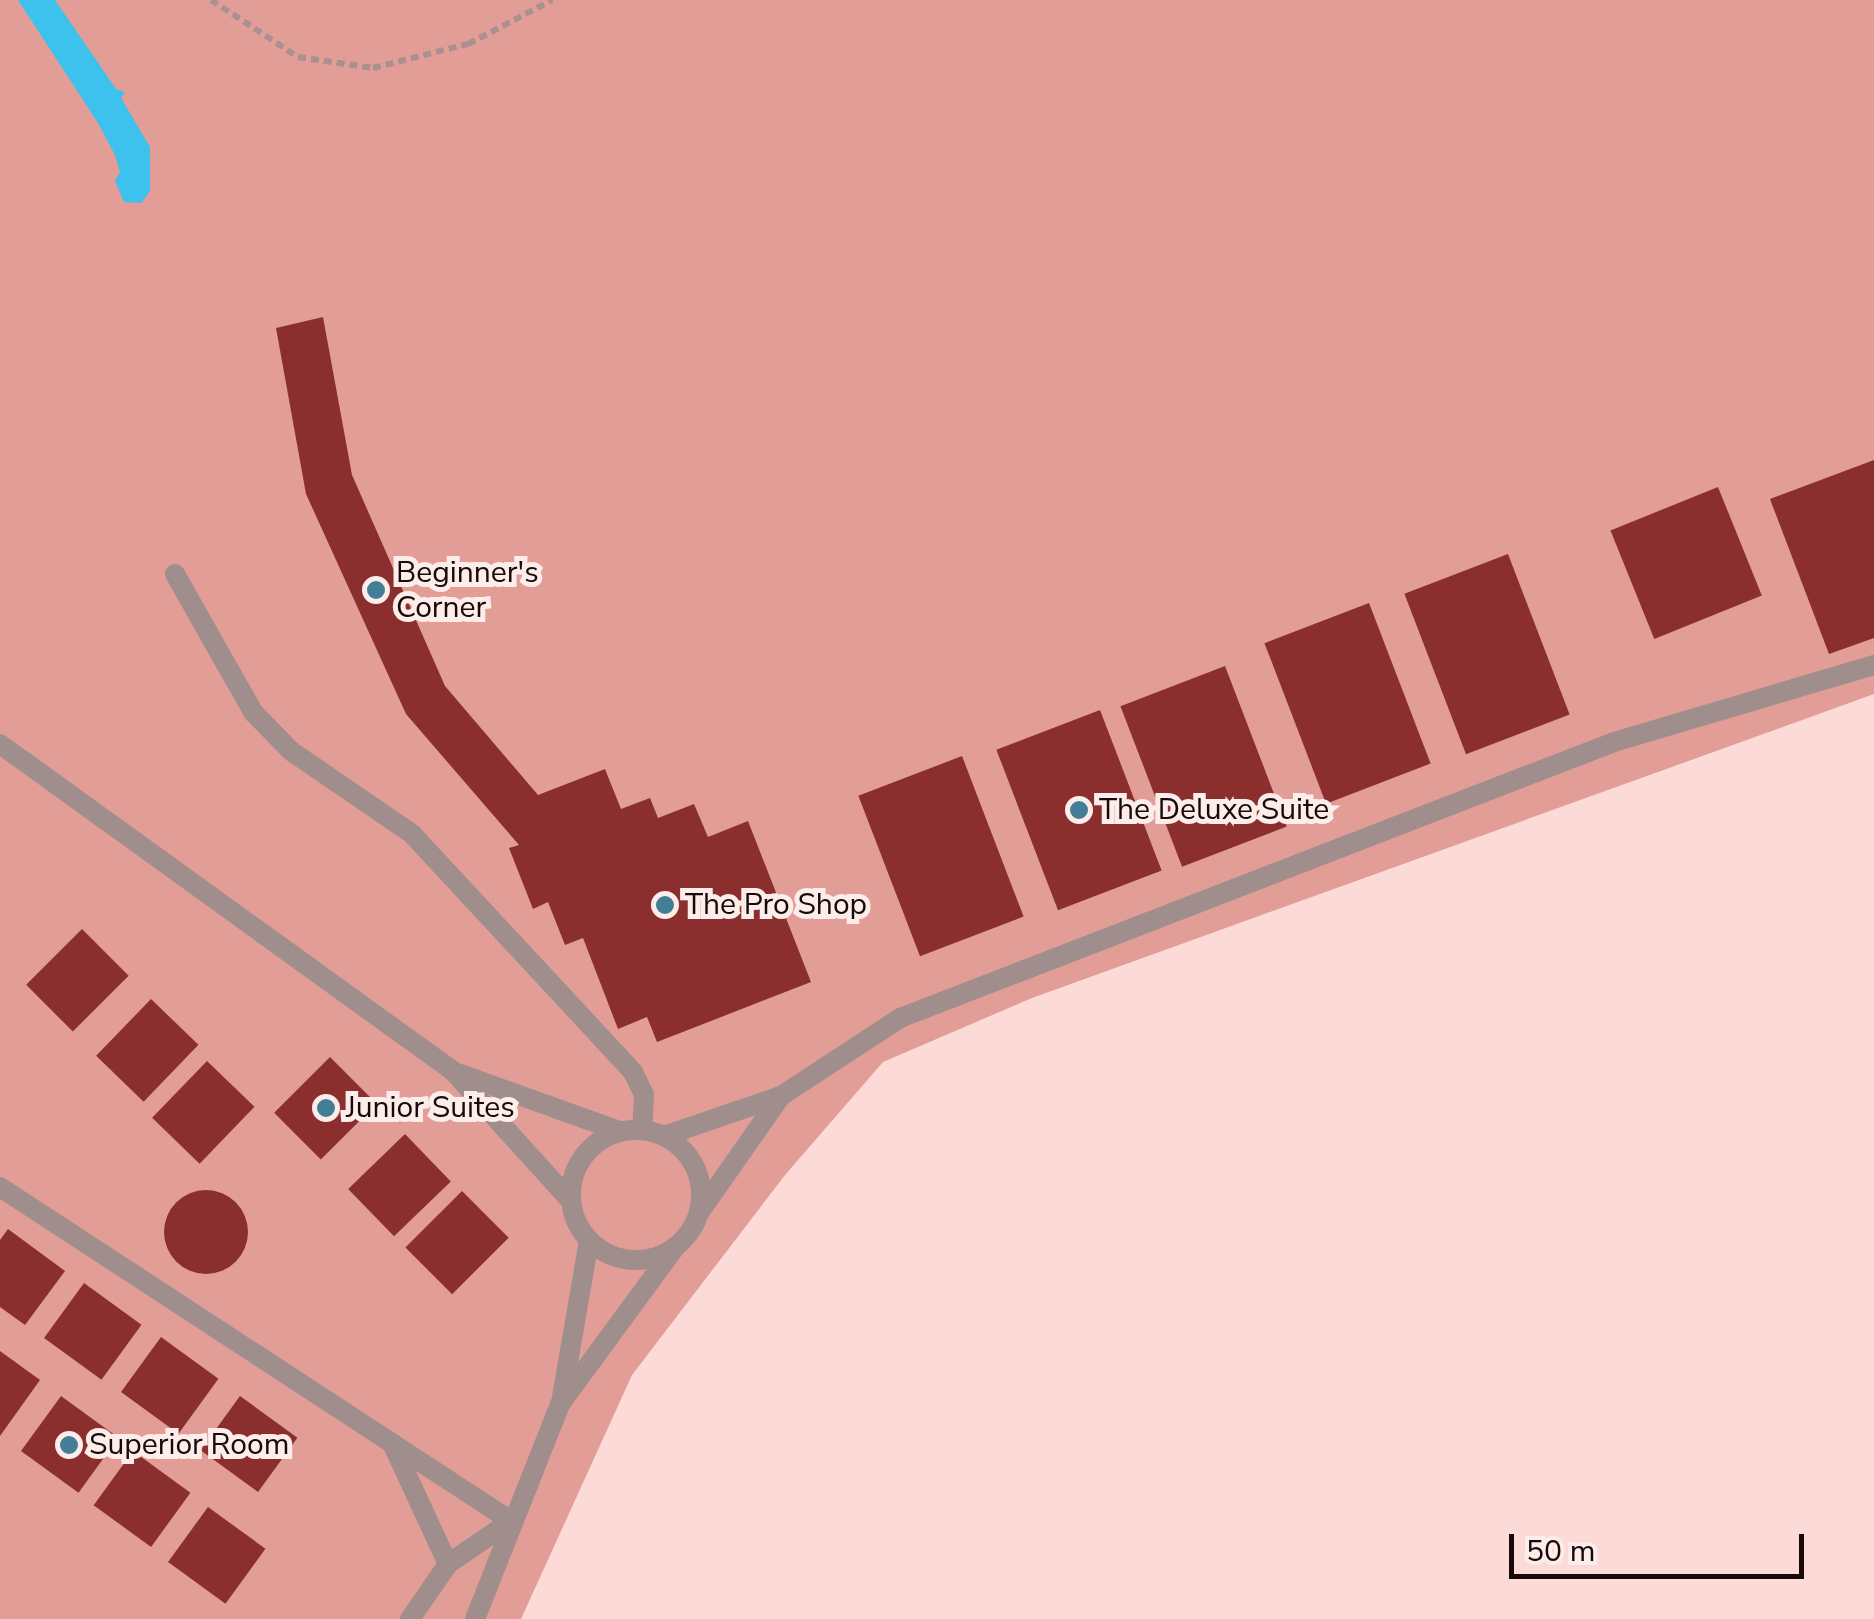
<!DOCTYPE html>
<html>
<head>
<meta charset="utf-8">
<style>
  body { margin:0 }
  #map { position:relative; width:1874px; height:1619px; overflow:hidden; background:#fbdad7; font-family:"Nunito Sans",sans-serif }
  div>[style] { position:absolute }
  .green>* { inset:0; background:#e29d97 }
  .water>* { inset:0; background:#3dc2ed }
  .building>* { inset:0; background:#8b2f2e; transform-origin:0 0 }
  .round { border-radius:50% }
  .path>* { height:6px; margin-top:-3px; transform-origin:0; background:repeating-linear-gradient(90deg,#aa908e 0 8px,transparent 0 13px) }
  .service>* { height:20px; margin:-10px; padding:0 10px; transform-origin:10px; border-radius:10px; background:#9f8e8c }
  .service>.ring { margin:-10px; padding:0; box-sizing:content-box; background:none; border:20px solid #9f8e8c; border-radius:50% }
  .dots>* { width:28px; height:28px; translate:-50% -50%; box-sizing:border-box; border:5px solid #fcecea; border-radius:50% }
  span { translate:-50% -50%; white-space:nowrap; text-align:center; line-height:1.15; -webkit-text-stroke:10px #fcecea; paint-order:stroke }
  .poi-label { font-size:30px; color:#170a09 }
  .left { translate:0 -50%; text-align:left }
  .scale { position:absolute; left:1509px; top:1534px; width:295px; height:45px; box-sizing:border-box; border:5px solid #170a09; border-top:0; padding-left:12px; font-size:30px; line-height:35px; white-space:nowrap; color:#170a09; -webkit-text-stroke:8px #fcecea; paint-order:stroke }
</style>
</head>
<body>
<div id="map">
  <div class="green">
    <div style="clip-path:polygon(0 0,1874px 0,1874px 694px,1032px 998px,883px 1062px,785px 1175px,632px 1375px,521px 1619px,0 1619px)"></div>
  </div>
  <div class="water">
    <div style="clip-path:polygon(18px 0,55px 0,116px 89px,125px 92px,121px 98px,150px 147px,150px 191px,141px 203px,124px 202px,115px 181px,120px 172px,115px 155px,98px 123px)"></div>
  </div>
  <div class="building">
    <div style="clip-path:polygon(323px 317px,352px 475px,445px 686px,538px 795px,605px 769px,621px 809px,650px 798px,658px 818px,694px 804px,708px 837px,748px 821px,811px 982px,657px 1042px,647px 1017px,618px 1029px,583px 938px,565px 945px,548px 902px,533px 909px,509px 848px,519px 845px,406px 714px,306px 494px,276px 328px)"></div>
    <div style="clip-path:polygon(1874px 460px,1874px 638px,1829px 654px,1770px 499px)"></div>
    <div style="left:1718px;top:487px;width:117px;height:116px;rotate:68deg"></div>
    <div style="left:1508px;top:554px;width:172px;height:111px;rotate:69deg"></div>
    <div style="left:1369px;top:603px;width:172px;height:112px;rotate:69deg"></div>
    <div style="left:1225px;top:666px;width:172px;height:112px;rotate:69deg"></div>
    <div style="left:1100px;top:710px;width:172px;height:111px;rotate:69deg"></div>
    <div style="left:962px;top:756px;width:172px;height:111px;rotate:69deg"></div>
    <div style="left:82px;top:929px;width:66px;height:79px;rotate:45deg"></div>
    <div style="left:151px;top:999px;width:66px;height:79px;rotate:44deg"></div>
    <div style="left:330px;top:1057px;width:66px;height:79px;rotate:45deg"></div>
    <div style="left:207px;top:1061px;width:66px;height:79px;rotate:44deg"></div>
    <div style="left:405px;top:1134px;width:66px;height:79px;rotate:46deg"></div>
    <div class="round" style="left:164px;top:1190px;width:84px;height:84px"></div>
    <div style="left:462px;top:1191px;width:66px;height:80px;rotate:45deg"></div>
    <div style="clip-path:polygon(8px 1229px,65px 1271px,25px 1325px,0 1307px,0 1240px)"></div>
    <div style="left:84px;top:1283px;width:71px;height:68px;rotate:36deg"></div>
    <div style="left:161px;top:1337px;width:71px;height:68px;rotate:36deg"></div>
    <div style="clip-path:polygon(0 1351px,40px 1380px,0 1436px)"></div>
    <div style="left:61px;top:1396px;width:71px;height:68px;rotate:36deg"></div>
    <div style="left:240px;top:1396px;width:71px;height:67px;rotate:36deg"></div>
    <div style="left:133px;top:1451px;width:71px;height:67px;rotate:36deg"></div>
    <div style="left:208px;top:1507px;width:71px;height:68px;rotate:36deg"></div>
  </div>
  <div class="path">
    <div style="left:211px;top:0;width:104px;rotate:33.2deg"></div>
    <div style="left:298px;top:57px;width:76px;rotate:8.3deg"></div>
    <div style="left:373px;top:68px;width:98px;rotate:-14.2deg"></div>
    <div style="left:468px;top:44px;width:95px;rotate:-27.6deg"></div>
  </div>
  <div class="service">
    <div style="left:175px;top:574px;width:159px;rotate:60.5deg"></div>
    <div style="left:253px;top:712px;width:54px;rotate:45.7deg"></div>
    <div style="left:291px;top:751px;width:147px;rotate:34.4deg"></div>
    <div style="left:412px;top:834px;width:325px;rotate:47.1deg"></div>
    <div style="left:633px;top:1072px;width:25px;rotate:64deg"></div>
    <div style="left:644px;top:1095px;width:34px;rotate:93deg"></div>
    <div style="left:0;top:744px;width:559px;rotate:35.82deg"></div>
    <div style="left:453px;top:1071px;width:174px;rotate:47.8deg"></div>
    <div style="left:460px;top:1074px;width:169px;rotate:19.7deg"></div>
    <div class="ring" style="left:571px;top:1130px;width:110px;height:110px"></div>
    <div style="left:664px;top:1136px;width:124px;rotate:-18.9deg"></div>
    <div style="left:0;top:1187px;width:610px;rotate:33.17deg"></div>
    <div style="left:511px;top:1521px;width:76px;rotate:145.7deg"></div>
    <div style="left:448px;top:1564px;width:67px;rotate:124.6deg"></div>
    <div style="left:699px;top:1213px;width:143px;rotate:-55deg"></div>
    <div style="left:781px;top:1096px;width:142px;rotate:-33.2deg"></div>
    <div style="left:900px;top:1018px;width:765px;rotate:-21.13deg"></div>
    <div style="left:1614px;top:742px;width:271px;rotate:-16.5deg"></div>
    <div style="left:562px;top:1397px;width:158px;rotate:-80.2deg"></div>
    <div style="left:392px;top:1443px;width:133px;rotate:65.2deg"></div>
    <div style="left:475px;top:1619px;width:231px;rotate:-68.4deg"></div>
    <div style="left:560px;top:1404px;width:191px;rotate:-53.7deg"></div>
  </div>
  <div class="dots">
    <div style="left:376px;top:590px;background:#427f96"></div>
    <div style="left:1079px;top:810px;background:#427f96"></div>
    <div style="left:665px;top:905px;background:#427f96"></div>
    <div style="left:326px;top:1108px;background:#427f96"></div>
    <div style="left:69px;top:1445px;background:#427f96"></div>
  </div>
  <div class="poi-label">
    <span class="left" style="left:396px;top:590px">Beginner's<br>Corner</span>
    <span class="left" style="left:1099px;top:810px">The Deluxe Suite</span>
    <span class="left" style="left:685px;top:905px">The Pro Shop</span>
    <span class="left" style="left:346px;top:1108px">Junior Suites</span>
    <span class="left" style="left:89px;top:1445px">Superior Room</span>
  </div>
  <div class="scale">50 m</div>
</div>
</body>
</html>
